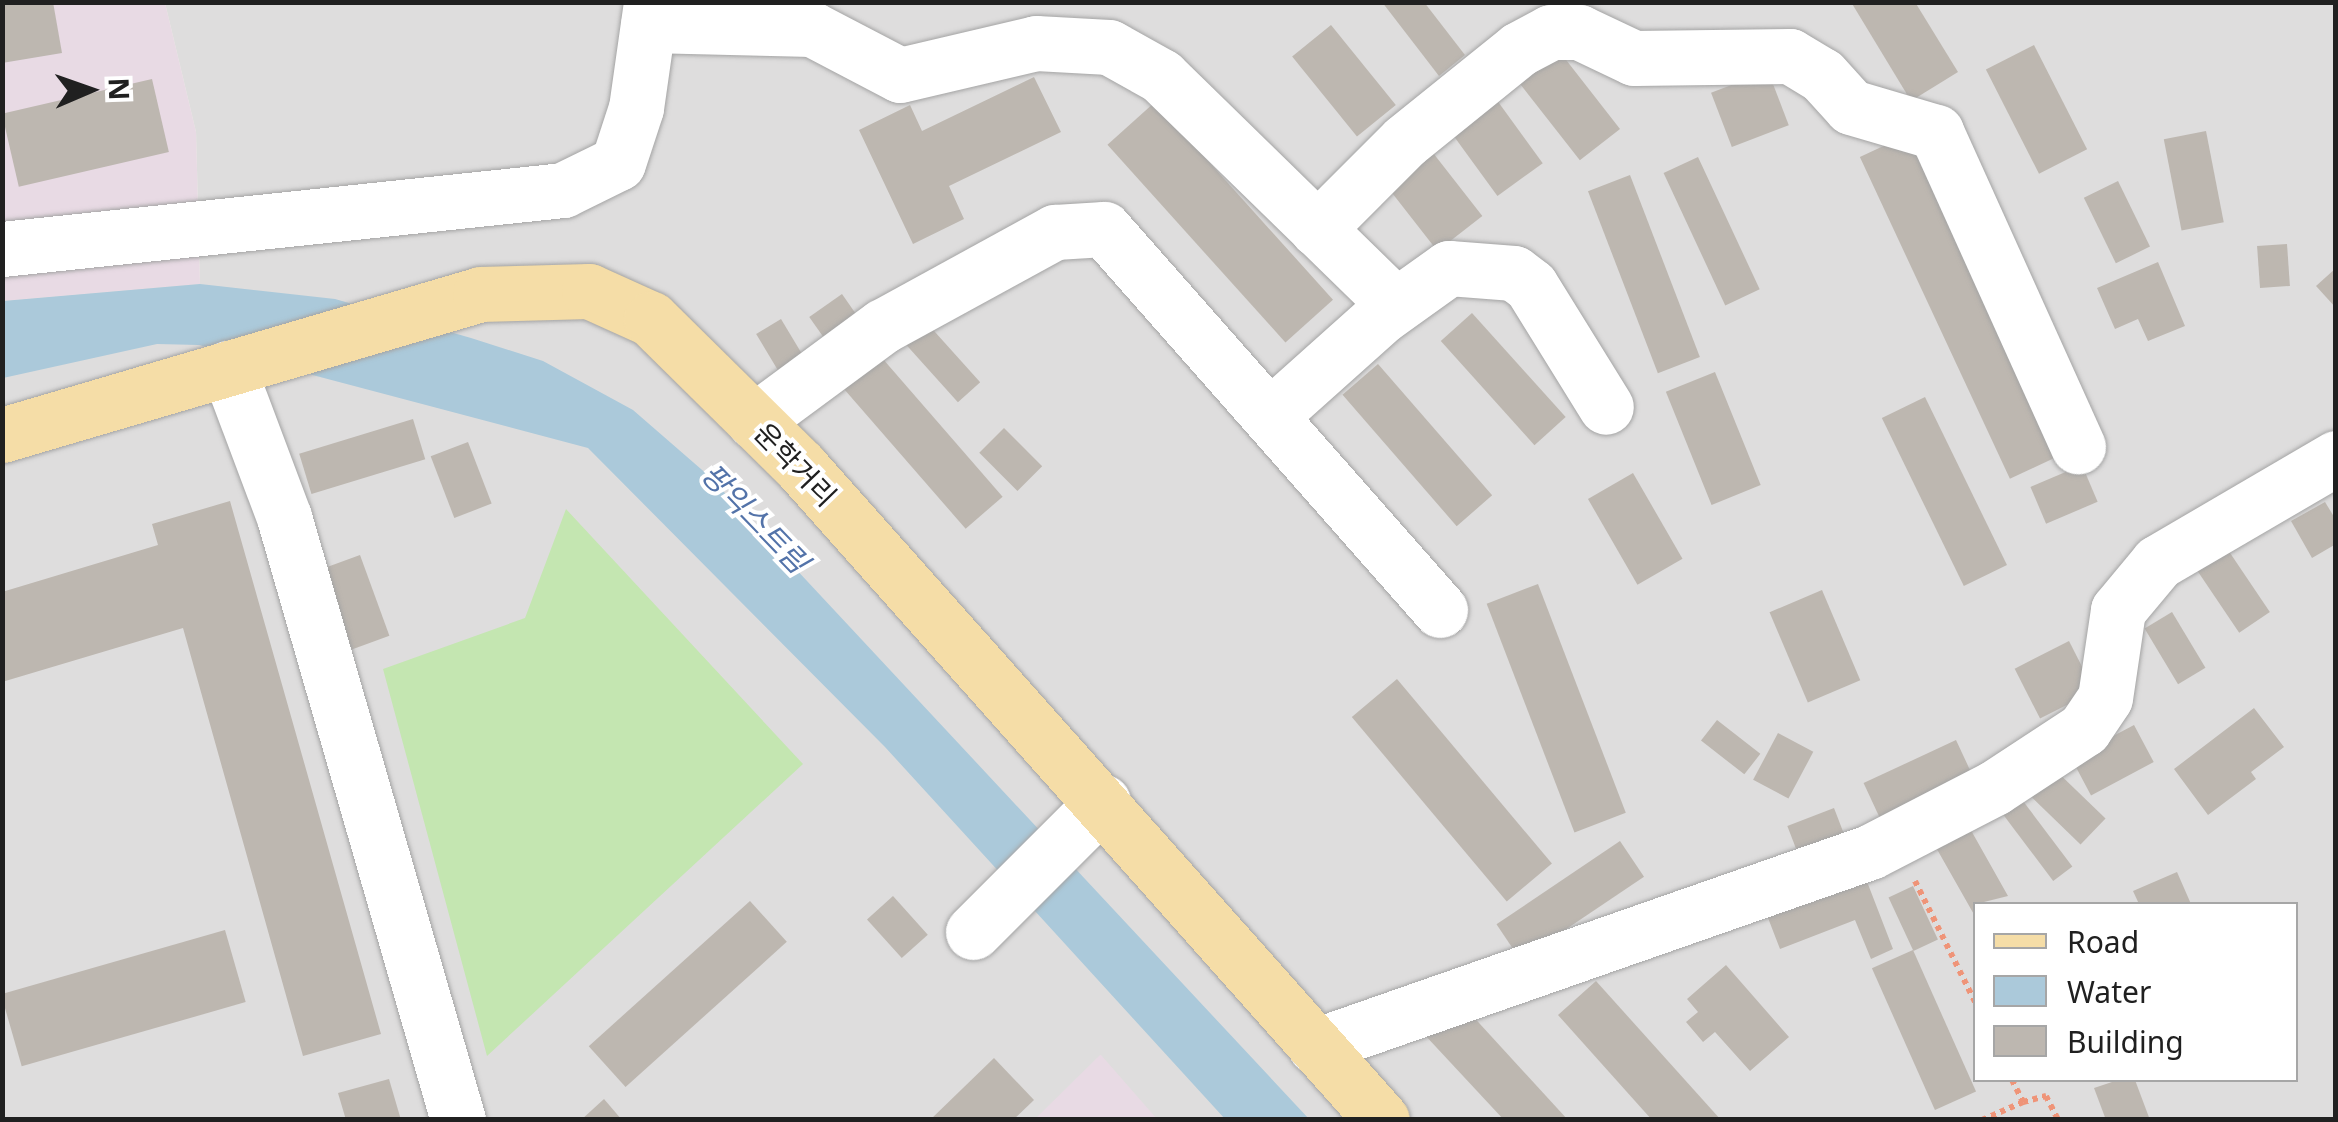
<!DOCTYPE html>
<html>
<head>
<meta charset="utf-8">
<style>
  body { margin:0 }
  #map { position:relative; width:2338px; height:1122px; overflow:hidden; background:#f0eee7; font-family:"Noto Sans","Noto Sans KR",sans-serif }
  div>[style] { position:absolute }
  .residential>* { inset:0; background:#dedddd }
  .industrial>* { inset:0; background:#e8dae4 }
  .grass>* { inset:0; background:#c4e6b1 }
  .water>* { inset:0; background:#abc9da }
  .building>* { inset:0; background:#bdb7b0; transform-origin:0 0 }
  .path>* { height:6px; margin-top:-3px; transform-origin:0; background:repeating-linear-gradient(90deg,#ef9478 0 5px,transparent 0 10px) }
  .roads { filter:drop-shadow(0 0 2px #a4a4a4) drop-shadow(0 0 2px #a4a4a4) }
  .minor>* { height:55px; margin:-27.5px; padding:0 27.5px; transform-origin:27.5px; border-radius:27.5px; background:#fff }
  .major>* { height:55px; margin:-27.5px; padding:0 27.5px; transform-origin:27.5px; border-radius:27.5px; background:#f5dda7 }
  span { translate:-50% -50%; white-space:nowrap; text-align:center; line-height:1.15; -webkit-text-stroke:8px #fff; paint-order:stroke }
  .street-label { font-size:28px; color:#202020 }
  .water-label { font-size:30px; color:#5373a9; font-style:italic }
  .frame { position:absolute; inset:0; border:5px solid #202020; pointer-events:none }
  .legend { position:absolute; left:1973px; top:902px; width:325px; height:180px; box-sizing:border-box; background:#fff; border:2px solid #a6a6a6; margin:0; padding:12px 18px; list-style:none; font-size:30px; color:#202020 }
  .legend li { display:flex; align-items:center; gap:20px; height:50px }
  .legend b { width:50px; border:2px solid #a6a6a6 }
  .north { position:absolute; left:40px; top:40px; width:100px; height:100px; -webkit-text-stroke:8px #fff; paint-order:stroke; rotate:88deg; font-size:28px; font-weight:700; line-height:40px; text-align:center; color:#202020 }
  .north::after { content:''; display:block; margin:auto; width:35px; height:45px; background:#202020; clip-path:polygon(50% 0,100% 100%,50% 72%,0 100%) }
</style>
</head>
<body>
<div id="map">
  <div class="residential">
    <div style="clip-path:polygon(evenodd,165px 3px,2335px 3px,2335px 1119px,3px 1120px,3px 301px,200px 283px,196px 132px,165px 3px,1976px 904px,2296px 904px,2296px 1080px,1976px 1080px,1976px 904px)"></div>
  </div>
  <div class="industrial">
    <div style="clip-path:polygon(3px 3px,165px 3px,196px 132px,200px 284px,3px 301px)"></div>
    <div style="clip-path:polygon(1101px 1055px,1157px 1119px,1035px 1119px,1100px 1055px)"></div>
  </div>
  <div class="grass">
    <div style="clip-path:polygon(566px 509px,803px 764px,487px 1056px,383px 669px,525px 618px)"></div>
  </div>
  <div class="water">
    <div style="clip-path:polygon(200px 284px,335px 299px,471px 338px,543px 361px,633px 410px,709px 476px,1309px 1119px,1225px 1119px,885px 747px,588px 448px,199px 345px,157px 344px,3px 378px,3px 301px)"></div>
  </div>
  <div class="building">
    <div style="clip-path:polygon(2px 2px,53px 2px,62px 53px,2px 63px)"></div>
    <div style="clip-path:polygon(1382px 2px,1424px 2px,1465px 55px,1439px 76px)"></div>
    <div style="clip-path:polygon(1851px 2px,1915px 2px,1958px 72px,1911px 101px)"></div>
    <div style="left:1331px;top:25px;width:103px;height:50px;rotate:51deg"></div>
    <div style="left:2034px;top:45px;width:117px;height:54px;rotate:63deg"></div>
    <div style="left:1556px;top:47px;width:104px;height:51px;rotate:52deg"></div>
    <div style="left:1768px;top:71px;width:58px;height:61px;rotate:69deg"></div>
    <div style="clip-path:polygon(1034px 77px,1061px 132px,949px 186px,964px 219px,913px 244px,859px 130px,910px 105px,922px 131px)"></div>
    <div style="left:152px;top:79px;width:75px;height:154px;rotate:77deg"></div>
    <div style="left:1491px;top:92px;width:88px;height:56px;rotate:54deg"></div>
    <div style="left:1155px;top:102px;width:266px;height:64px;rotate:48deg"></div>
    <div style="left:2206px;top:131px;width:93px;height:43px;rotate:79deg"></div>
    <div style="left:1907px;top:135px;width:355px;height:52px;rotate:65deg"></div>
    <div style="left:1430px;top:149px;width:85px;height:57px;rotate:52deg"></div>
    <div style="left:1698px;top:157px;width:146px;height:38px;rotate:65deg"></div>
    <div style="left:1630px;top:175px;width:195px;height:45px;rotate:69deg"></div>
    <div style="left:2118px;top:181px;width:73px;height:38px;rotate:64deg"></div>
    <div style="left:2287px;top:244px;width:42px;height:30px;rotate:86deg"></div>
    <div style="clip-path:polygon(2158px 262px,2185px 326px,2148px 341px,2138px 319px,2115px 329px,2097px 288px)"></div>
    <div style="clip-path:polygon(2336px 268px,2336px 308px,2316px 286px)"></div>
    <div style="left:842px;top:294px;width:24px;height:40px;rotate:55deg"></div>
    <div style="left:1472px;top:313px;width:140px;height:42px;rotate:48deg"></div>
    <div style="left:781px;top:319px;width:42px;height:29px;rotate:59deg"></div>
    <div style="left:926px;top:322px;width:81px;height:30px;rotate:48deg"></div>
    <div style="left:876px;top:351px;width:193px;height:49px;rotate:49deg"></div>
    <div style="left:1378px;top:364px;width:174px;height:47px;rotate:49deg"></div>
    <div style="left:1715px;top:372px;width:122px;height:53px;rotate:68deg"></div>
    <div style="left:1925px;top:397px;width:187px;height:48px;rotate:64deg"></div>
    <div style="left:413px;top:419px;width:42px;height:119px;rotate:73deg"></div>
    <div style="left:1004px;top:428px;width:54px;height:35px;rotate:45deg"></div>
    <div style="left:468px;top:442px;width:66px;height:40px;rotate:69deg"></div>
    <div style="left:2082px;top:465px;width:40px;height:56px;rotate:67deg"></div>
    <div style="left:1633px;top:473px;width:99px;height:52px;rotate:60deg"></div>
    <div style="clip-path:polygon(230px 501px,381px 1034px,303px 1056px,183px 628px,2px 682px,2px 592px,158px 545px,152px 524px)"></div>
    <div style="clip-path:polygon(2325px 502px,2336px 520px,2336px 544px,2312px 558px,2291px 521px)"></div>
    <div style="left:2224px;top:544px;width:82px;height:37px;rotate:56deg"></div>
    <div style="left:360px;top:555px;width:86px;height:40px;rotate:70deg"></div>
    <div style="left:1538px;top:584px;width:245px;height:55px;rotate:69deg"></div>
    <div style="left:1822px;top:590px;width:98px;height:57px;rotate:67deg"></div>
    <div style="left:2172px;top:612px;width:65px;height:32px;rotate:59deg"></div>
    <div style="left:2069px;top:641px;width:56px;height:61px;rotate:63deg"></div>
    <div style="left:1397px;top:679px;width:241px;height:59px;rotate:50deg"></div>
    <div style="clip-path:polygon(2254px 708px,2284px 747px,2251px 772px,2256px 779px,2208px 815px,2174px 769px)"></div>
    <div style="left:1717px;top:720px;width:55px;height:26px;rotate:38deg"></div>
    <div style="left:2134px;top:725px;width:42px;height:71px;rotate:62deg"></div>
    <div style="left:1778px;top:733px;width:40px;height:53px;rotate:28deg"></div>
    <div style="left:1956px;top:740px;width:41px;height:102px;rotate:65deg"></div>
    <div style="left:2048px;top:763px;width:80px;height:36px;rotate:44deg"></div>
    <div style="left:2020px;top:797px;width:87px;height:24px;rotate:53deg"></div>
    <div style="left:1834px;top:808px;width:40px;height:50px;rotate:69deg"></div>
    <div style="clip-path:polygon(1968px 825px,2008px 896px,1976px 904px,1976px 918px,1934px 844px)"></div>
    <div style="left:1620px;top:841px;width:43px;height:149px;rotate:56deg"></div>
    <div style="clip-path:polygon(1861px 866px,1893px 949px,1871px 959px,1855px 920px,1780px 949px,1763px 905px)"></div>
    <div style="clip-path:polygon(2177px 872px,2191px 904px,2139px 904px,2133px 891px)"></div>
    <div style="left:1913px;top:886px;width:59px;height:27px;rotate:65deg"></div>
    <div style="left:893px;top:896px;width:52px;height:35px;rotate:48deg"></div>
    <div style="left:750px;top:901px;width:55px;height:217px;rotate:48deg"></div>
    <div style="left:225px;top:930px;width:75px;height:233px;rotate:74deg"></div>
    <div style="left:1913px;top:950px;width:155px;height:45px;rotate:66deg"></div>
    <div style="clip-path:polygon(1726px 965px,1789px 1037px,1750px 1071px,1715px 1032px,1703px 1042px,1686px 1022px,1698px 1012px,1687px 999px)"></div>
    <div style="clip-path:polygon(1596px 981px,1721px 1120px,1652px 1120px,1558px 1015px)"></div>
    <div style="clip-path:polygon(1458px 1000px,1568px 1120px,1504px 1120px,1423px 1033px)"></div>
    <div style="clip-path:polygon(994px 1058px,1034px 1100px,1013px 1120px,930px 1120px)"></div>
    <div style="clip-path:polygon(389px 1079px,401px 1120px,346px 1120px,338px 1093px)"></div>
    <div style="clip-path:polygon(2118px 1080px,2135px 1080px,2150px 1120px,2106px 1120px,2094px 1088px)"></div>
    <div style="clip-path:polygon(604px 1099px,622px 1120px,581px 1120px)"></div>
  </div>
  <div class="path">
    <div style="left:1915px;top:881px;width:137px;rotate:63.6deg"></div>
    <div style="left:2012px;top:1080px;width:25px;rotate:63deg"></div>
    <div style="left:2023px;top:1102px;width:24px;rotate:-15deg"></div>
    <div style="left:2046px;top:1096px;width:27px;rotate:63deg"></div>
    <div style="left:1982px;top:1120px;width:45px;rotate:-23.7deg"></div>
  </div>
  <div class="roads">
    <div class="minor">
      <div style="left:648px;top:25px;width:164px;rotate:1.4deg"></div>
      <div style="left:812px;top:29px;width:99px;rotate:27.6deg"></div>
      <div style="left:900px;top:75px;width:140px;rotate:-13.2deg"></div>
      <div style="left:1036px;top:43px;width:73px;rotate:3.1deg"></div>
      <div style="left:1109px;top:47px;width:60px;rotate:29.1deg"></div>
      <div style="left:1161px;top:76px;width:328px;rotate:44.3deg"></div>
      <div style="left:1317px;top:229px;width:124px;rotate:-45deg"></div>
      <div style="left:1405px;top:141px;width:146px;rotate:-38.9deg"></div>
      <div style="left:1519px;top:49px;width:36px;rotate:-28deg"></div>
      <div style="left:1551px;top:32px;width:28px"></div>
      <div style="left:1579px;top:32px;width:61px;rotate:25.3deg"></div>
      <div style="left:1634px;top:58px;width:156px;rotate:-0.7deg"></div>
      <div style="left:1790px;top:56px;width:37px;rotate:31deg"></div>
      <div style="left:1822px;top:75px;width:43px;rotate:47.8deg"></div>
      <div style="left:1851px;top:107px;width:89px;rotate:16.4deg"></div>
      <div style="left:1936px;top:132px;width:345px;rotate:65.7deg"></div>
      <div style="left:2px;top:249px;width:564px;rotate:-6deg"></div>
      <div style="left:563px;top:190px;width:61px;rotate:-26.1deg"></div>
      <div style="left:618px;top:163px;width:58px;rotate:-71.9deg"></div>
      <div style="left:636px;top:108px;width:107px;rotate:-81.9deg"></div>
      <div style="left:228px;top:368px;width:159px;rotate:69.4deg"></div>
      <div style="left:284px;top:517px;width:628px;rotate:73.9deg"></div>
      <div style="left:1271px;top:415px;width:150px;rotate:-41.8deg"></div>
      <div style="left:1383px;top:315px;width:81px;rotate:-35.5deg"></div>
      <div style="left:1449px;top:268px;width:65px;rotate:4.4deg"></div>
      <div style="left:1514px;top:273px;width:21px;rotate:37deg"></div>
      <div style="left:1531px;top:286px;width:142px;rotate:58.2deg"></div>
      <div style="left:754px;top:421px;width:160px;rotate:-36.4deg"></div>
      <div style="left:883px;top:326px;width:196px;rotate:-28.7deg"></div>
      <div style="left:1055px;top:232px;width:49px;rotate:-3.5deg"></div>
      <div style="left:1104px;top:229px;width:508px;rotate:48.59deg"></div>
      <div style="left:973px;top:932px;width:184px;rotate:-45deg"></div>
      <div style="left:1315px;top:1046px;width:588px;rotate:-19.27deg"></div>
      <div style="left:1870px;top:852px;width:140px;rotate:-27.3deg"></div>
      <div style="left:1994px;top:788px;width:108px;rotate:-33.2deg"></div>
      <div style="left:2084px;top:729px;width:37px;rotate:-56deg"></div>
      <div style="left:2105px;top:698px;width:89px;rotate:-81.6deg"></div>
      <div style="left:2118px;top:610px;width:62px;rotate:-50.2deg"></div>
      <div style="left:2158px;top:562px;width:206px;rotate:-30.3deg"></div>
    </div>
    <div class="major">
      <div style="left:2px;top:435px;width:498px;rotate:-16.4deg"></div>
      <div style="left:480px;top:294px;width:109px;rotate:-1.6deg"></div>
      <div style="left:589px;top:291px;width:68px;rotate:24.3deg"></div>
      <div style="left:651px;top:319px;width:209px;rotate:44.6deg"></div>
      <div style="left:800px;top:466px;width:875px;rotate:48.33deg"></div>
    </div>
  </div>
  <div class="street-label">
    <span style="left:796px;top:464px;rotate:46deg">운학거리</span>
  </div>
  <div class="water-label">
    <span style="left:755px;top:518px;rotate:46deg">팡익스트림</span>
  </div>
  <div class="frame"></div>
  <ul class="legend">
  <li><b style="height:12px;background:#f5dda7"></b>Road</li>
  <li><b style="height:28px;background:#abc9da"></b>Water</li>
  <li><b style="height:28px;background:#bdb7b0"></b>Building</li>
  </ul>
  <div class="north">N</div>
</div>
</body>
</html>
